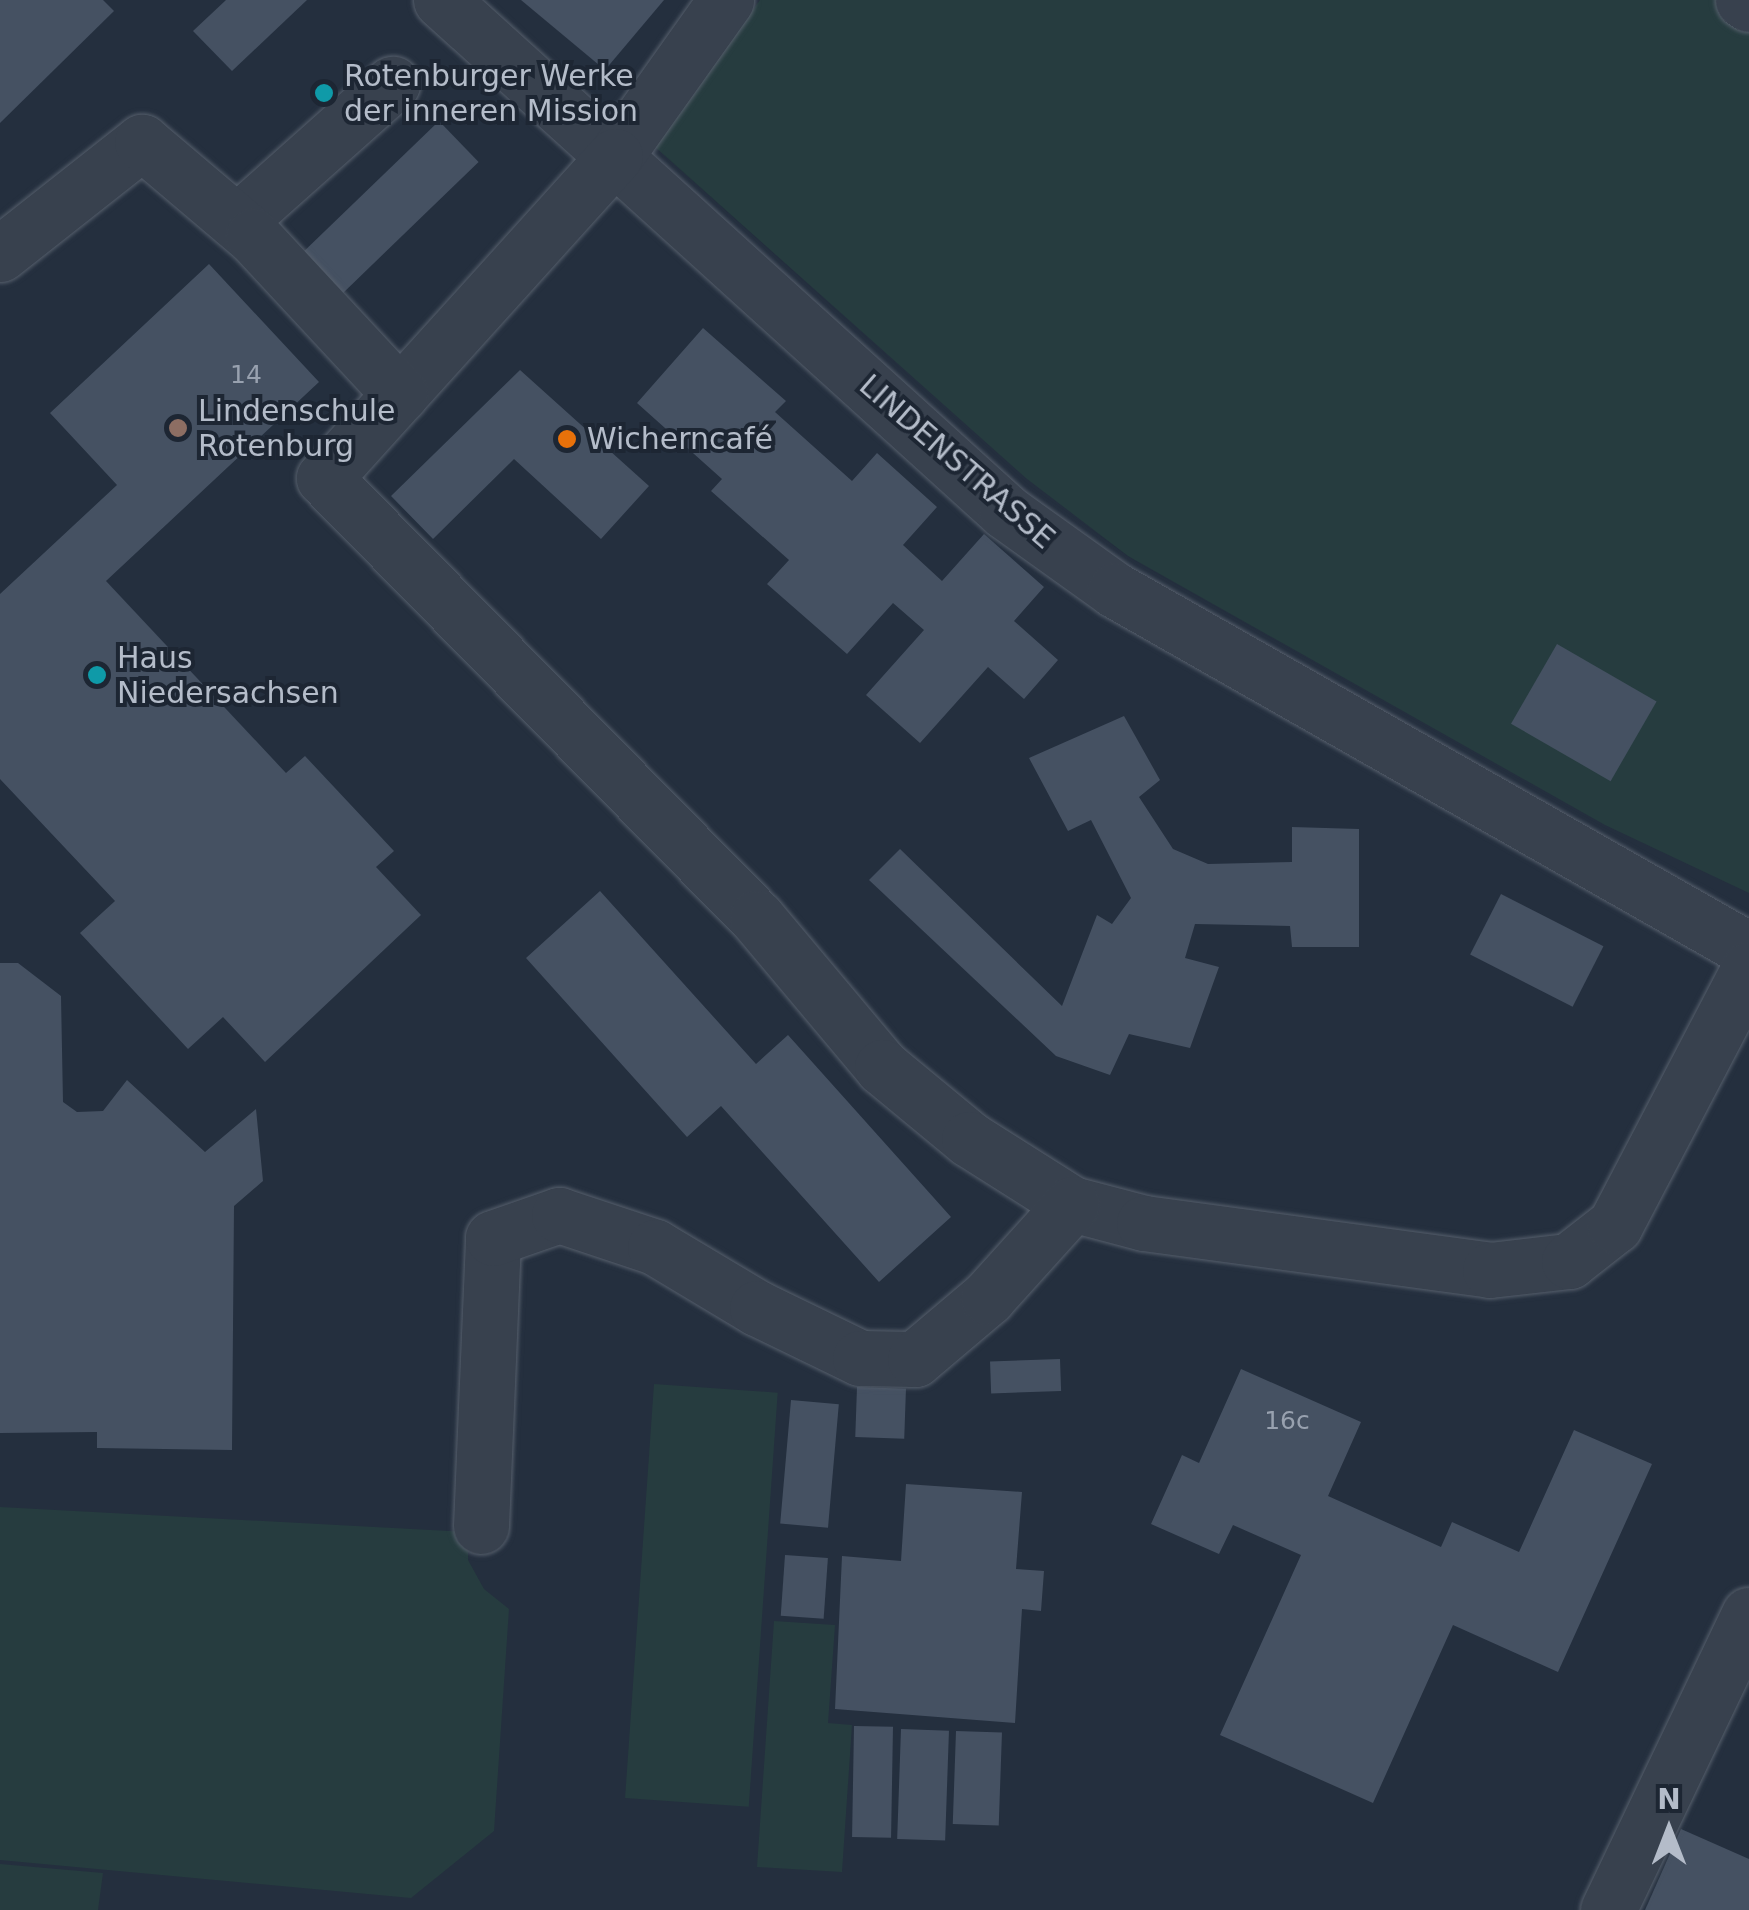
<!DOCTYPE html>
<html>
<head>
<meta charset="utf-8">
<style>
  body { margin:0 }
  #map { position:relative; width:1749px; height:1910px; overflow:hidden; background:#242f3e; font-family:"DejaVu Sans",sans-serif }
  div>[style] { position:absolute }
  .green>* { inset:0; background:#263c3f; transform-origin:0 0 }
  .building>* { inset:0; background:#455162; transform-origin:0 0 }
  .roads { filter:drop-shadow(0 0 2px #565f6c) drop-shadow(0 0 2px #565f6c) }
  .minor>* { height:55px; margin:-27.5px; padding:0 27.5px; transform-origin:27.5px; border-radius:27.5px; background:#38414e }
  .dots>* { width:28px; height:28px; translate:-50% -50%; box-sizing:border-box; border:5px solid #1d2633; border-radius:50% }
  span { translate:-50% -50%; white-space:nowrap; text-align:center; line-height:1.15; -webkit-text-stroke:8px #1d2633; paint-order:stroke }
  .number-label { font-size:25px; color:#98a1af }
  .number-label span { -webkit-text-stroke-width:0 }
  .poi-label { font-size:30px; color:#b4bcc9 }
  .left { translate:0 -50%; text-align:left }
  .street-label { font-size:30px; color:#b4bcc9 }
  .north { position:absolute; left:1619px; top:1780px; width:100px; height:100px; -webkit-text-stroke:8px #1d2633; paint-order:stroke; rotate:0deg; font-size:28px; font-weight:700; line-height:40px; text-align:center; color:#b4bcc9 }
  .north::after { content:''; display:block; margin:auto; width:35px; height:45px; background:#b4bcc9; clip-path:polygon(50% 0,100% 100%,50% 72%,0 100%) }
</style>
</head>
<body>
<div id="map">
  <div class="green">
    <div style="clip-path:polygon(760px 0,1749px 0,1749px 893px,1605px 825px,1128px 556px,1027px 479px,654px 146px)"></div>
    <div style="left:654px;top:1384px;width:124px;height:415px;rotate:4deg"></div>
    <div style="clip-path:polygon(0 1507px,468px 1532px,468px 1560px,484px 1589px,509px 1609px,494px 1831px,411px 1898px,0 1860px)"></div>
    <div style="clip-path:polygon(774px 1621px,835px 1625px,828px 1723px,852px 1725px,842px 1872px,757px 1867px)"></div>
    <div style="clip-path:polygon(0 1864px,103px 1873px,98px 1910px,0 1910px)"></div>
  </div>
  <div class="building">
    <div style="clip-path:polygon(0 0,103px 0,114px 11px,0 123px)"></div>
    <div style="clip-path:polygon(226px 0,307px 0,232px 71px,193px 31px)"></div>
    <div style="clip-path:polygon(521px 0,664px 0,605px 70px)"></div>
    <div style="left:439px;top:121px;width:57px;height:192px;rotate:46deg"></div>
    <div style="clip-path:polygon(209px 264px,319px 382px,106px 581px,286px 773px,305px 756px,394px 851px,376px 867px,421px 915px,265px 1062px,223px 1017px,188px 1049px,80px 933px,115px 901px,0 779px,0 594px,117px 485px,50px 413px)"></div>
    <div style="clip-path:polygon(703px 328px,786px 401px,775px 412px,852px 481px,877px 453px,937px 507px,903px 545px,942px 581px,984px 534px,1044px 587px,1014px 621px,1058px 660px,1024px 699px,988px 667px,920px 743px,866px 695px,924px 630px,893px 603px,847px 654px,767px 584px,789px 560px,711px 491px,722px 479px,637px 403px)"></div>
    <div style="clip-path:polygon(520px 370px,649px 486px,601px 539px,514px 459px,433px 539px,391px 496px)"></div>
    <div style="left:1557px;top:644px;width:115px;height:92px;rotate:30deg"></div>
    <div style="clip-path:polygon(1124px 716px,1160px 780px,1139px 797px,1173px 849px,1208px 864px,1292px 862px,1292px 827px,1359px 829px,1359px 947px,1292px 947px,1290px 926px,1195px 924px,1185px 958px,1219px 967px,1190px 1048px,1129px 1034px,1110px 1075px,1056px 1056px,869px 880px,900px 849px,1062px 1006px,1097px 915px,1112px 924px,1131px 898px,1091px 820px,1068px 831px,1029px 758px)"></div>
    <div style="clip-path:polygon(600px 891px,756px 1064px,788px 1035px,951px 1217px,879px 1282px,721px 1106px,687px 1137px,526px 958px)"></div>
    <div style="left:1501px;top:894px;width:115px;height:68px;rotate:27deg"></div>
    <div style="clip-path:polygon(0 963px,18px 963px,61px 996px,63px 1102px,77px 1112px,103px 1111px,127px 1080px,205px 1152px,256px 1109px,263px 1181px,234px 1206px,232px 1450px,97px 1448px,97px 1432px,0 1433px)"></div>
    <div style="left:1060px;top:1359px;width:32px;height:70px;rotate:88deg"></div>
    <div style="clip-path:polygon(1241px 1369px,1361px 1422px,1328px 1496px,1441px 1547px,1452px 1522px,1519px 1552px,1574px 1430px,1652px 1464px,1558px 1672px,1453px 1625px,1373px 1803px,1220px 1735px,1301px 1555px,1233px 1525px,1219px 1554px,1151px 1524px,1182px 1455px,1199px 1463px)"></div>
    <div style="left:857px;top:1387px;width:49px;height:50px;rotate:2deg"></div>
    <div style="left:791px;top:1400px;width:48px;height:124px;rotate:5deg"></div>
    <div style="clip-path:polygon(906px 1484px,1022px 1492px,1016px 1569px,1044px 1571px,1041px 1611px,1022px 1609px,1015px 1723px,835px 1709px,842px 1556px,901px 1561px)"></div>
    <div style="left:785px;top:1555px;width:43px;height:61px;rotate:4deg"></div>
    <div style="left:854px;top:1726px;width:39px;height:111px;rotate:1deg"></div>
    <div style="left:901px;top:1729px;width:48px;height:110px;rotate:2deg"></div>
    <div style="left:956px;top:1731px;width:46px;height:93px;rotate:2deg"></div>
    <div style="clip-path:polygon(1681px 1829px,1749px 1859px,1749px 1910px,1645px 1910px)"></div>
  </div>
  <div class="roads">
    <div class="minor">
      <div style="left:441px;top:0;width:762px;rotate:42.18deg"></div>
      <div style="left:1006px;top:512px;width:134px;rotate:35.6deg"></div>
      <div style="left:1115px;top:590px;width:729px;rotate:29.59deg"></div>
      <div style="left:726px;top:0;width:191px;rotate:125.4deg"></div>
      <div style="left:615px;top:156px;width:434px;rotate:132.1deg"></div>
      <div style="left:324px;top:478px;width:617px;rotate:45.46deg"></div>
      <div style="left:757px;top:918px;width:194px;rotate:50deg"></div>
      <div style="left:882px;top:1067px;width:113px;rotate:39.6deg"></div>
      <div style="left:969px;top:1139px;width:122px;rotate:32.3deg"></div>
      <div style="left:1072px;top:1204px;width:74px;rotate:14.8deg"></div>
      <div style="left:1144px;top:1223px;width:349px;rotate:7.7deg"></div>
      <div style="left:1490px;top:1270px;width:80px;rotate:-6.5deg"></div>
      <div style="left:1569px;top:1261px;width:58px;rotate:-38deg"></div>
      <div style="left:1615px;top:1225px;width:289px;rotate:-62.4deg"></div>
      <div style="left:1743px;top:0;width:7px;rotate:34deg"></div>
      <div style="left:237px;top:222px;width:208px;rotate:-41.7deg"></div>
      <div style="left:0;top:254px;width:181px;rotate:-38.3deg"></div>
      <div style="left:142px;top:142px;width:145px;rotate:40.3deg"></div>
      <div style="left:253px;top:236px;width:216px;rotate:47.1deg"></div>
      <div style="left:481px;top:1526px;width:288px;rotate:-87.6deg"></div>
      <div style="left:493px;top:1238px;width:70px;rotate:-19.2deg"></div>
      <div style="left:559px;top:1215px;width:101px;rotate:18.4deg"></div>
      <div style="left:655px;top:1247px;width:119px;rotate:30.9deg"></div>
      <div style="left:757px;top:1308px;width:114px;rotate:25.9deg"></div>
      <div style="left:860px;top:1358px;width:55px;rotate:1deg"></div>
      <div style="left:915px;top:1359px;width:96px;rotate:-40.3deg"></div>
      <div style="left:988px;top:1297px;width:125px;rotate:-47.9deg"></div>
      <div style="left:1608px;top:1910px;width:327px;rotate:-64.5deg"></div>
    </div>
  </div>
  <div class="dots">
    <div style="left:324px;top:93px;background:#0f9aa8"></div>
    <div style="left:178px;top:428px;background:#8d6e63"></div>
    <div style="left:567px;top:439px;background:#e8710a"></div>
    <div style="left:97px;top:675px;background:#0f9aa8"></div>
  </div>
  <div class="number-label">
    <span style="left:246px;top:375px">14</span>
    <span style="left:1287px;top:1421px">16c</span>
  </div>
  <div class="poi-label">
    <span class="left" style="left:344px;top:93px">Rotenburger Werke<br>der inneren Mission</span>
    <span class="left" style="left:198px;top:428px">Lindenschule<br>Rotenburg</span>
    <span class="left" style="left:587px;top:439px">Wicherncafé</span>
    <span class="left" style="left:117px;top:675px">Haus<br>Niedersachsen</span>
  </div>
  <div class="street-label">
    <span style="left:957px;top:462px;rotate:41deg">LINDENSTRASSE</span>
  </div>
  <div class="north">N</div>
</div>
</body>
</html>
